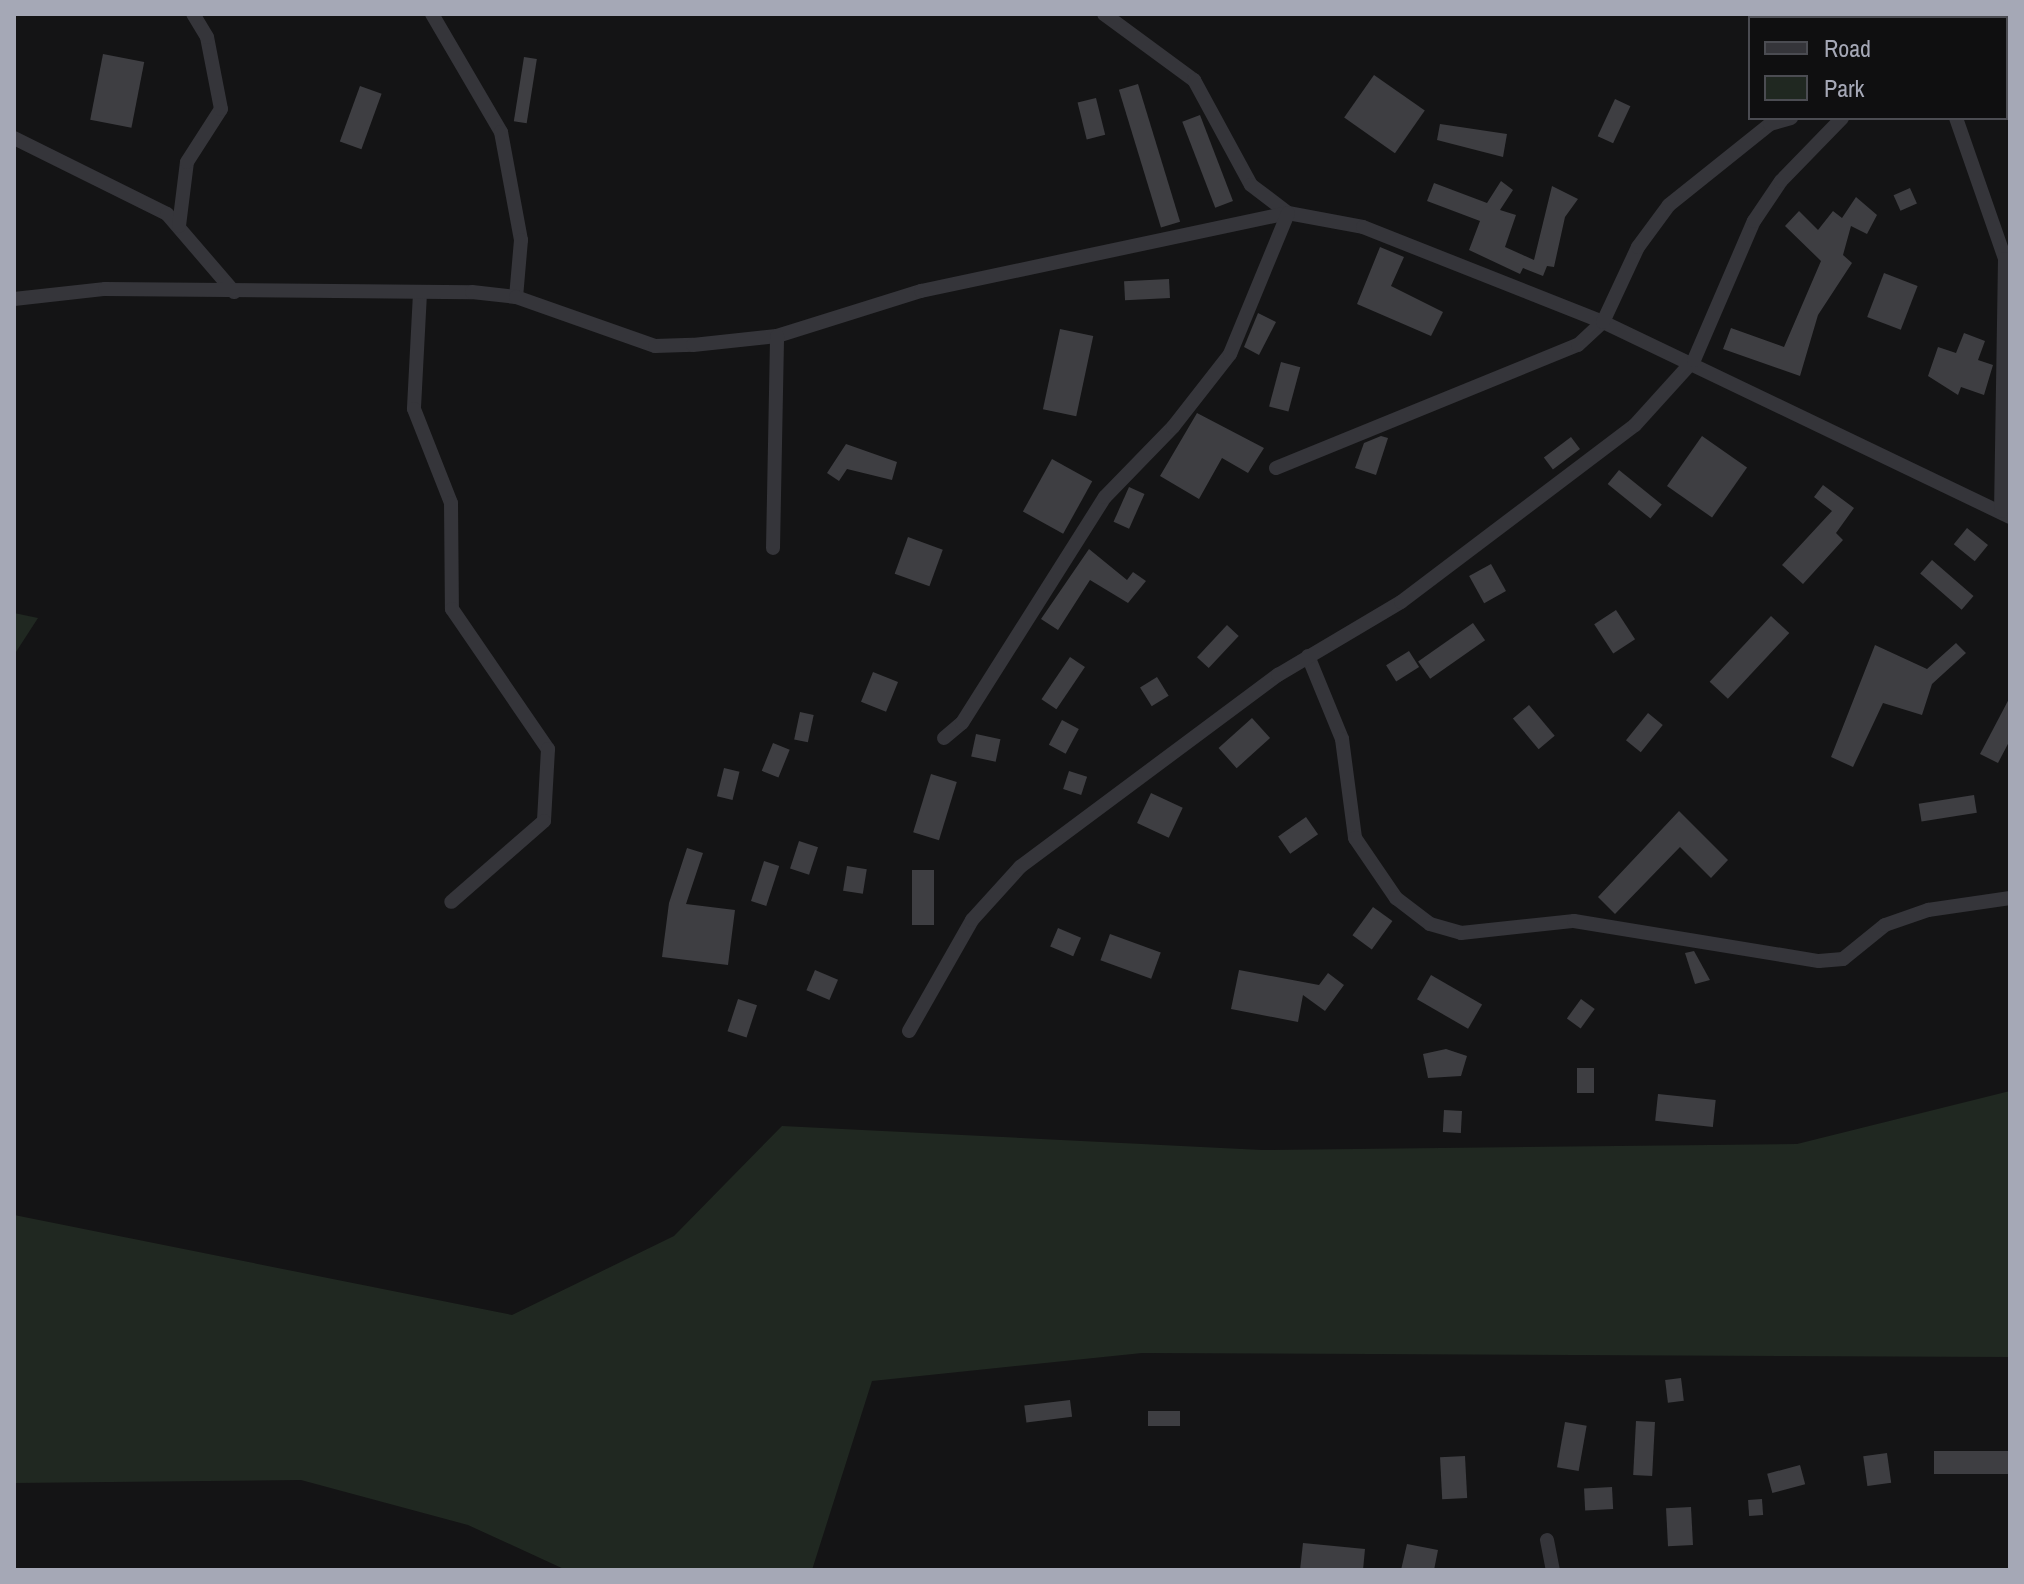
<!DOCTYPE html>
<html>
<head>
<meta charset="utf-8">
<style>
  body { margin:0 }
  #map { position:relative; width:2024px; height:1584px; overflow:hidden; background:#141415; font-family:"Archivo Narrow",sans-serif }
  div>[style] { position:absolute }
  .green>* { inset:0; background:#202821 }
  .building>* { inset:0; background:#3e3e42; transform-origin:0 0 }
  .minor>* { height:14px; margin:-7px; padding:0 7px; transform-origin:7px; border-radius:7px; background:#35353a }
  span { translate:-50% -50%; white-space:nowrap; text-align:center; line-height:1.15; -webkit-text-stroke:6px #0f0f10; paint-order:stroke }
  .frame { position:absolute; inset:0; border:16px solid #a5a8b6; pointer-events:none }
  .legend { position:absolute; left:1748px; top:16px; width:260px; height:104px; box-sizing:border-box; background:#0f0f10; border:2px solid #4b4c52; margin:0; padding:10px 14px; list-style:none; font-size:24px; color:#a5a8b6 }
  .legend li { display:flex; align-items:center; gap:16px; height:40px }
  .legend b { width:40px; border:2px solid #4b4c52 }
</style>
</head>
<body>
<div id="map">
  <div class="green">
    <div style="clip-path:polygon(14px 613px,38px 618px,14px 655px)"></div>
    <div style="clip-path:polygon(2010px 1091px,2010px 1357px,1142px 1353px,872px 1381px,812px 1570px,566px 1570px,468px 1525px,301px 1480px,14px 1483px,14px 1215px,512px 1315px,674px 1236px,782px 1126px,1262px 1150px,1797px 1144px)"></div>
  </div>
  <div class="building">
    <div style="left:103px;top:54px;width:42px;height:67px;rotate:11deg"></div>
    <div style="left:524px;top:57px;width:13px;height:65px;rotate:9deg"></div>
    <div style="left:1374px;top:75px;width:62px;height:52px;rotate:35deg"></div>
    <div style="left:1138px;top:84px;width:144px;height:20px;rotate:73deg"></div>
    <div style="left:360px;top:86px;width:23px;height:59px;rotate:20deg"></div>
    <div style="left:1096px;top:98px;width:38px;height:19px;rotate:76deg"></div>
    <div style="left:1615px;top:99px;width:17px;height:41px;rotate:25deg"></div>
    <div style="left:1200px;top:115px;width:92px;height:19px;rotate:69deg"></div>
    <div style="clip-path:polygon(1440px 124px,1507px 134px,1503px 157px,1437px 140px)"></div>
    <div style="clip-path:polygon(1501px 181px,1513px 190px,1500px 210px,1516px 215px,1505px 247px,1534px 260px,1552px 186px,1578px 199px,1565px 217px,1554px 267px,1547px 266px,1543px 276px,1523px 268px,1520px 274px,1469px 250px,1480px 221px,1427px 201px,1434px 183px,1487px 203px)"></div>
    <div style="left:1910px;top:188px;width:17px;height:18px;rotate:66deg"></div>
    <div style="clip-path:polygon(1856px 197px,1877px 215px,1867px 234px,1851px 226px,1843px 255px,1852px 263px,1818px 315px,1800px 376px,1723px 349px,1731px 328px,1784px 347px,1821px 261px,1785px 226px,1799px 211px,1818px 230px,1833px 211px,1842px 218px)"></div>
    <div style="clip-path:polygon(1380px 247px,1404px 257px,1391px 286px,1443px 312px,1431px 336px,1357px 304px)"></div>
    <div style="left:1884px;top:273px;width:36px;height:47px;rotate:21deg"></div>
    <div style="left:1169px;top:279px;width:19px;height:45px;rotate:87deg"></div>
    <div style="clip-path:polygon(1258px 313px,1276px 322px,1259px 355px,1244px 347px)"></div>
    <div style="left:1060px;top:329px;width:34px;height:82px;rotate:12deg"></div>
    <div style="clip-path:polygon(1964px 333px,1985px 341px,1978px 360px,1993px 365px,1984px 395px,1961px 387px,1958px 395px,1928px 376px,1938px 347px,1956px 353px)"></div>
    <div style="left:1281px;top:362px;width:20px;height:46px;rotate:15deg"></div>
    <div style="clip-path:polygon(1197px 413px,1264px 448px,1248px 473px,1222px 458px,1199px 499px,1160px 476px)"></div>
    <div style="clip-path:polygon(1381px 436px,1388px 438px,1376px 475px,1355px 468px,1364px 443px)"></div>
    <div style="left:1702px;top:436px;width:55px;height:61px;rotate:35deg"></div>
    <div style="left:1571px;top:437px;width:15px;height:34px;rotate:53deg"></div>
    <div style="clip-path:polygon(846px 444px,897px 462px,892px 480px,847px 469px,839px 481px,827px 473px)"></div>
    <div style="left:1052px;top:459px;width:46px;height:60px;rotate:29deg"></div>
    <div style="left:1619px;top:470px;width:55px;height:18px;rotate:39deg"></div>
    <div style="clip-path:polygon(1823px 485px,1854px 508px,1836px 533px,1843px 540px,1803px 584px,1782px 565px,1832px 511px,1814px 497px)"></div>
    <div style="left:1129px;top:487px;width:17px;height:38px;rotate:24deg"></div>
    <div style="left:1967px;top:528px;width:27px;height:21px;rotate:39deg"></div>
    <div style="left:908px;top:537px;width:37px;height:39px;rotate:20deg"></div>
    <div style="clip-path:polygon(1089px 549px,1127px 580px,1133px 572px,1146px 581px,1128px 603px,1090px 580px,1058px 630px,1041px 619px)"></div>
    <div style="left:1932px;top:560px;width:55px;height:18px;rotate:41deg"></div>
    <div style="left:1491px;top:564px;width:31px;height:25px;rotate:61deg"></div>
    <div style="left:1616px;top:610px;width:35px;height:26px;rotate:57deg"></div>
    <div style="left:1771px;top:616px;width:25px;height:90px;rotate:43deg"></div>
    <div style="left:1473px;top:623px;width:21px;height:67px;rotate:55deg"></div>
    <div style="left:1227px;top:625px;width:16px;height:44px;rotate:43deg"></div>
    <div style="clip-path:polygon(1956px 643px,1966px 653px,1932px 684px,1922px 715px,1883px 703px,1853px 767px,1831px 757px,1875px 645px,1927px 669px)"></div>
    <div style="left:1409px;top:651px;width:19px;height:27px;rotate:58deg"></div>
    <div style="left:1070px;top:657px;width:18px;height:51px;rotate:34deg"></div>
    <div style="left:873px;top:672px;width:27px;height:32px;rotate:22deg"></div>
    <div style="left:1157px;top:677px;width:22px;height:20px;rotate:58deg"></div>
    <div style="clip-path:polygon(2010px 697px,2010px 740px,1998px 763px,1980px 754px)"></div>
    <div style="left:1529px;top:705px;width:40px;height:21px;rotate:50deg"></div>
    <div style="left:800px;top:712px;width:14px;height:28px;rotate:12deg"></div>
    <div style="left:1648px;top:713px;width:19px;height:35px;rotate:39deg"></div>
    <div style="left:1252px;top:718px;width:27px;height:45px;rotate:48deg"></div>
    <div style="left:1062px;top:720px;width:19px;height:28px;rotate:28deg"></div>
    <div style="left:976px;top:734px;width:25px;height:23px;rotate:12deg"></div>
    <div style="left:773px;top:743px;width:18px;height:30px;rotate:22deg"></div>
    <div style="left:724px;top:768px;width:16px;height:29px;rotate:14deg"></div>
    <div style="left:1069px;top:771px;width:19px;height:19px;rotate:18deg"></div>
    <div style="left:931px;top:774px;width:27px;height:61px;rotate:17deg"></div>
    <div style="left:1151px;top:793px;width:35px;height:33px;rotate:25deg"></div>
    <div style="left:1974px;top:795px;width:18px;height:56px;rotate:81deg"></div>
    <div style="clip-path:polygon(1679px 811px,1728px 860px,1711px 878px,1680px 847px,1615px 914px,1598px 897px)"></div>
    <div style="left:1306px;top:817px;width:21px;height:34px;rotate:55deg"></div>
    <div style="left:799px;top:841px;width:20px;height:29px;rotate:18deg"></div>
    <div style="clip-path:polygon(687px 848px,703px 853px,686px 904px,735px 910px,728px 965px,662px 957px,669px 903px)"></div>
    <div style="left:764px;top:861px;width:16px;height:42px;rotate:18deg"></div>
    <div style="left:847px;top:866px;width:20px;height:25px;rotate:9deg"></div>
    <div style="left:912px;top:870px;width:22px;height:55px"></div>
    <div style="left:1373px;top:907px;width:24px;height:35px;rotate:36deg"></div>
    <div style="left:1058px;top:928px;width:25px;height:20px;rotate:23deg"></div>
    <div style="left:1110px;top:934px;width:54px;height:28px;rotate:20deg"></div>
    <div style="clip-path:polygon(1694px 951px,1710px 980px,1695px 984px,1685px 953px)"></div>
    <div style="left:815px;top:970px;width:25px;height:22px;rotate:23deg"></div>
    <div style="clip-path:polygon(1239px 970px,1319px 985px,1328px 973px,1344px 985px,1325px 1011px,1303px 995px,1298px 1022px,1231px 1009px)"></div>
    <div style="left:1431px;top:975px;width:59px;height:28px;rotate:30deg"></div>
    <div style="left:738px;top:999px;width:20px;height:34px;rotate:18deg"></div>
    <div style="left:1581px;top:999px;width:17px;height:24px;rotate:36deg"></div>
    <div style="clip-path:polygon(1446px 1049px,1467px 1056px,1461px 1076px,1428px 1078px,1423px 1054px)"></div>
    <div style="left:1594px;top:1068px;width:25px;height:17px;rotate:90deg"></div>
    <div style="left:1658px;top:1094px;width:58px;height:27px;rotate:6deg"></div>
    <div style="left:1444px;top:1110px;width:18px;height:22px;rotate:3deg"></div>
    <div style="left:1681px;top:1378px;width:23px;height:16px;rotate:83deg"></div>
    <div style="left:1070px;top:1400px;width:17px;height:46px;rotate:83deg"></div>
    <div style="left:1148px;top:1411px;width:32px;height:15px"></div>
    <div style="left:1636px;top:1421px;width:19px;height:54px;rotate:3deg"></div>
    <div style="left:1565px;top:1422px;width:22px;height:46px;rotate:10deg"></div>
    <div style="left:2010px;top:1451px;width:23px;height:76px;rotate:90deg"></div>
    <div style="left:1887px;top:1453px;width:30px;height:24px;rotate:82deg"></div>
    <div style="left:1465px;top:1456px;width:42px;height:25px;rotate:87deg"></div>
    <div style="left:1800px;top:1465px;width:20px;height:34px;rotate:75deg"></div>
    <div style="left:1612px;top:1487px;width:22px;height:28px;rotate:87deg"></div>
    <div style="left:1762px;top:1499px;width:16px;height:14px;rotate:86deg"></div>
    <div style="left:1691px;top:1507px;width:38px;height:25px;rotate:87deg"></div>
    <div style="clip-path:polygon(1303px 1543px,1365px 1549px,1363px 1570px,1300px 1570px)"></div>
    <div style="clip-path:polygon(1407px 1544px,1438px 1550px,1434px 1570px,1401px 1570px)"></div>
  </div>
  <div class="minor">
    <div style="left:432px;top:14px;width:137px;rotate:59.7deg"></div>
    <div style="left:501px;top:132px;width:110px;rotate:79.5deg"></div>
    <div style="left:521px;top:240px;width:57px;rotate:95deg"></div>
    <div style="left:1104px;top:14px;width:112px;rotate:36.3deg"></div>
    <div style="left:1194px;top:80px;width:119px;rotate:61.5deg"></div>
    <div style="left:1251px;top:185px;width:46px;rotate:37.1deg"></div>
    <div style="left:1288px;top:213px;width:76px;rotate:10.6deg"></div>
    <div style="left:1363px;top:227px;width:258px;rotate:21.6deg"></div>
    <div style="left:1603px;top:322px;width:451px;rotate:25.6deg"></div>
    <div style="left:1937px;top:14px;width:4px;rotate:90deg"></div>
    <div style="left:1961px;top:18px;width:6px;rotate:-39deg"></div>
    <div style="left:1956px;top:118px;width:149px;rotate:70.8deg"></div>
    <div style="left:2005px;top:259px;width:252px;rotate:90.9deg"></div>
    <div style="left:14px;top:138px;width:171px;rotate:26.4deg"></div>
    <div style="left:167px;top:214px;width:103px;rotate:49.3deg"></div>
    <div style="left:179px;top:226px;width:64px;rotate:-82.9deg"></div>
    <div style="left:187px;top:162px;width:63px;rotate:-57.3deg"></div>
    <div style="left:221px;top:109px;width:73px;rotate:-101deg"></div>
    <div style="left:207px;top:37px;width:27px;rotate:-121deg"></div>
    <div style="left:420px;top:293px;width:116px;rotate:93deg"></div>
    <div style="left:414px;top:409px;width:101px;rotate:68.5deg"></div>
    <div style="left:451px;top:503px;width:106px;rotate:89.5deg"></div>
    <div style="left:452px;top:609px;width:170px;rotate:55.6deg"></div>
    <div style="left:548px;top:749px;width:72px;rotate:93.2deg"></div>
    <div style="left:544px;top:821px;width:123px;rotate:138.9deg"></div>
    <div style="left:14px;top:299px;width:92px;rotate:-6.3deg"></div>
    <div style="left:105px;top:289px;width:367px;rotate:0.5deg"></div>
    <div style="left:472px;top:292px;width:44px;rotate:6.5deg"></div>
    <div style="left:516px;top:297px;width:147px;rotate:19.4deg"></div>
    <div style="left:655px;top:346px;width:38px;rotate:-2deg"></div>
    <div style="left:693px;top:345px;width:84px;rotate:-6.1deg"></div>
    <div style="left:777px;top:336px;width:151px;rotate:-17.4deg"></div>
    <div style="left:921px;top:291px;width:375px;rotate:-12deg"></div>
    <div style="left:1276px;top:468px;width:326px;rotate:-22.2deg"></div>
    <div style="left:1578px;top:345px;width:34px;rotate:-43deg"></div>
    <div style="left:1603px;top:322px;width:83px;rotate:-65deg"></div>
    <div style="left:1638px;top:247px;width:52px;rotate:-53.6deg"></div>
    <div style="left:1669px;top:205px;width:129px;rotate:-38.7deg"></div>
    <div style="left:1770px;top:124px;width:22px;rotate:-16deg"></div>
    <div style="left:773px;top:548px;width:212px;rotate:-88.9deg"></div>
    <div style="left:1308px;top:656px;width:90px;rotate:67.7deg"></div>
    <div style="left:1342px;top:739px;width:100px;rotate:82.5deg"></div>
    <div style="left:1355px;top:838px;width:73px;rotate:55.7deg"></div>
    <div style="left:1396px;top:898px;width:43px;rotate:37.4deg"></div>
    <div style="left:1430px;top:924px;width:32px;rotate:16deg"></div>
    <div style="left:1461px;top:933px;width:114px;rotate:-6.1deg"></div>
    <div style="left:1574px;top:921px;width:248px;rotate:9.3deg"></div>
    <div style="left:1819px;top:961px;width:24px;rotate:-5deg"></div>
    <div style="left:1843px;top:959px;width:54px;rotate:-39deg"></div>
    <div style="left:1885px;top:925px;width:46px;rotate:-19.2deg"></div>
    <div style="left:1928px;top:910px;width:83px;rotate:-8.3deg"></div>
    <div style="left:944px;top:738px;width:23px;rotate:-40deg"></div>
    <div style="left:962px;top:723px;width:267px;rotate:-57.7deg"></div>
    <div style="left:1105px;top:497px;width:98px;rotate:-45.8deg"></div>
    <div style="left:1173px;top:427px;width:93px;rotate:-52deg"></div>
    <div style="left:1230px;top:354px;width:152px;rotate:-67.6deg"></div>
    <div style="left:909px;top:1031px;width:128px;rotate:-60.4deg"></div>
    <div style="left:972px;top:920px;width:72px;rotate:-47.8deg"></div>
    <div style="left:1020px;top:867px;width:322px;rotate:-36.7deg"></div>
    <div style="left:1278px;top:675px;width:143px;rotate:-30.7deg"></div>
    <div style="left:1401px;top:602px;width:293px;rotate:-37.1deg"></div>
    <div style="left:1635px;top:425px;width:88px;rotate:-47.8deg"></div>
    <div style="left:1694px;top:360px;width:151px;rotate:-66.7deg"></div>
    <div style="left:1754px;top:221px;width:48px;rotate:-56deg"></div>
    <div style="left:1781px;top:181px;width:88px;rotate:-45.9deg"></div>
    <div style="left:1547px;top:1540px;width:31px;rotate:79deg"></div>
  </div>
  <div class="frame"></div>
  <ul class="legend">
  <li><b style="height:10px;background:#35353a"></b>Road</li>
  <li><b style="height:22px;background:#202821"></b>Park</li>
  </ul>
</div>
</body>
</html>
